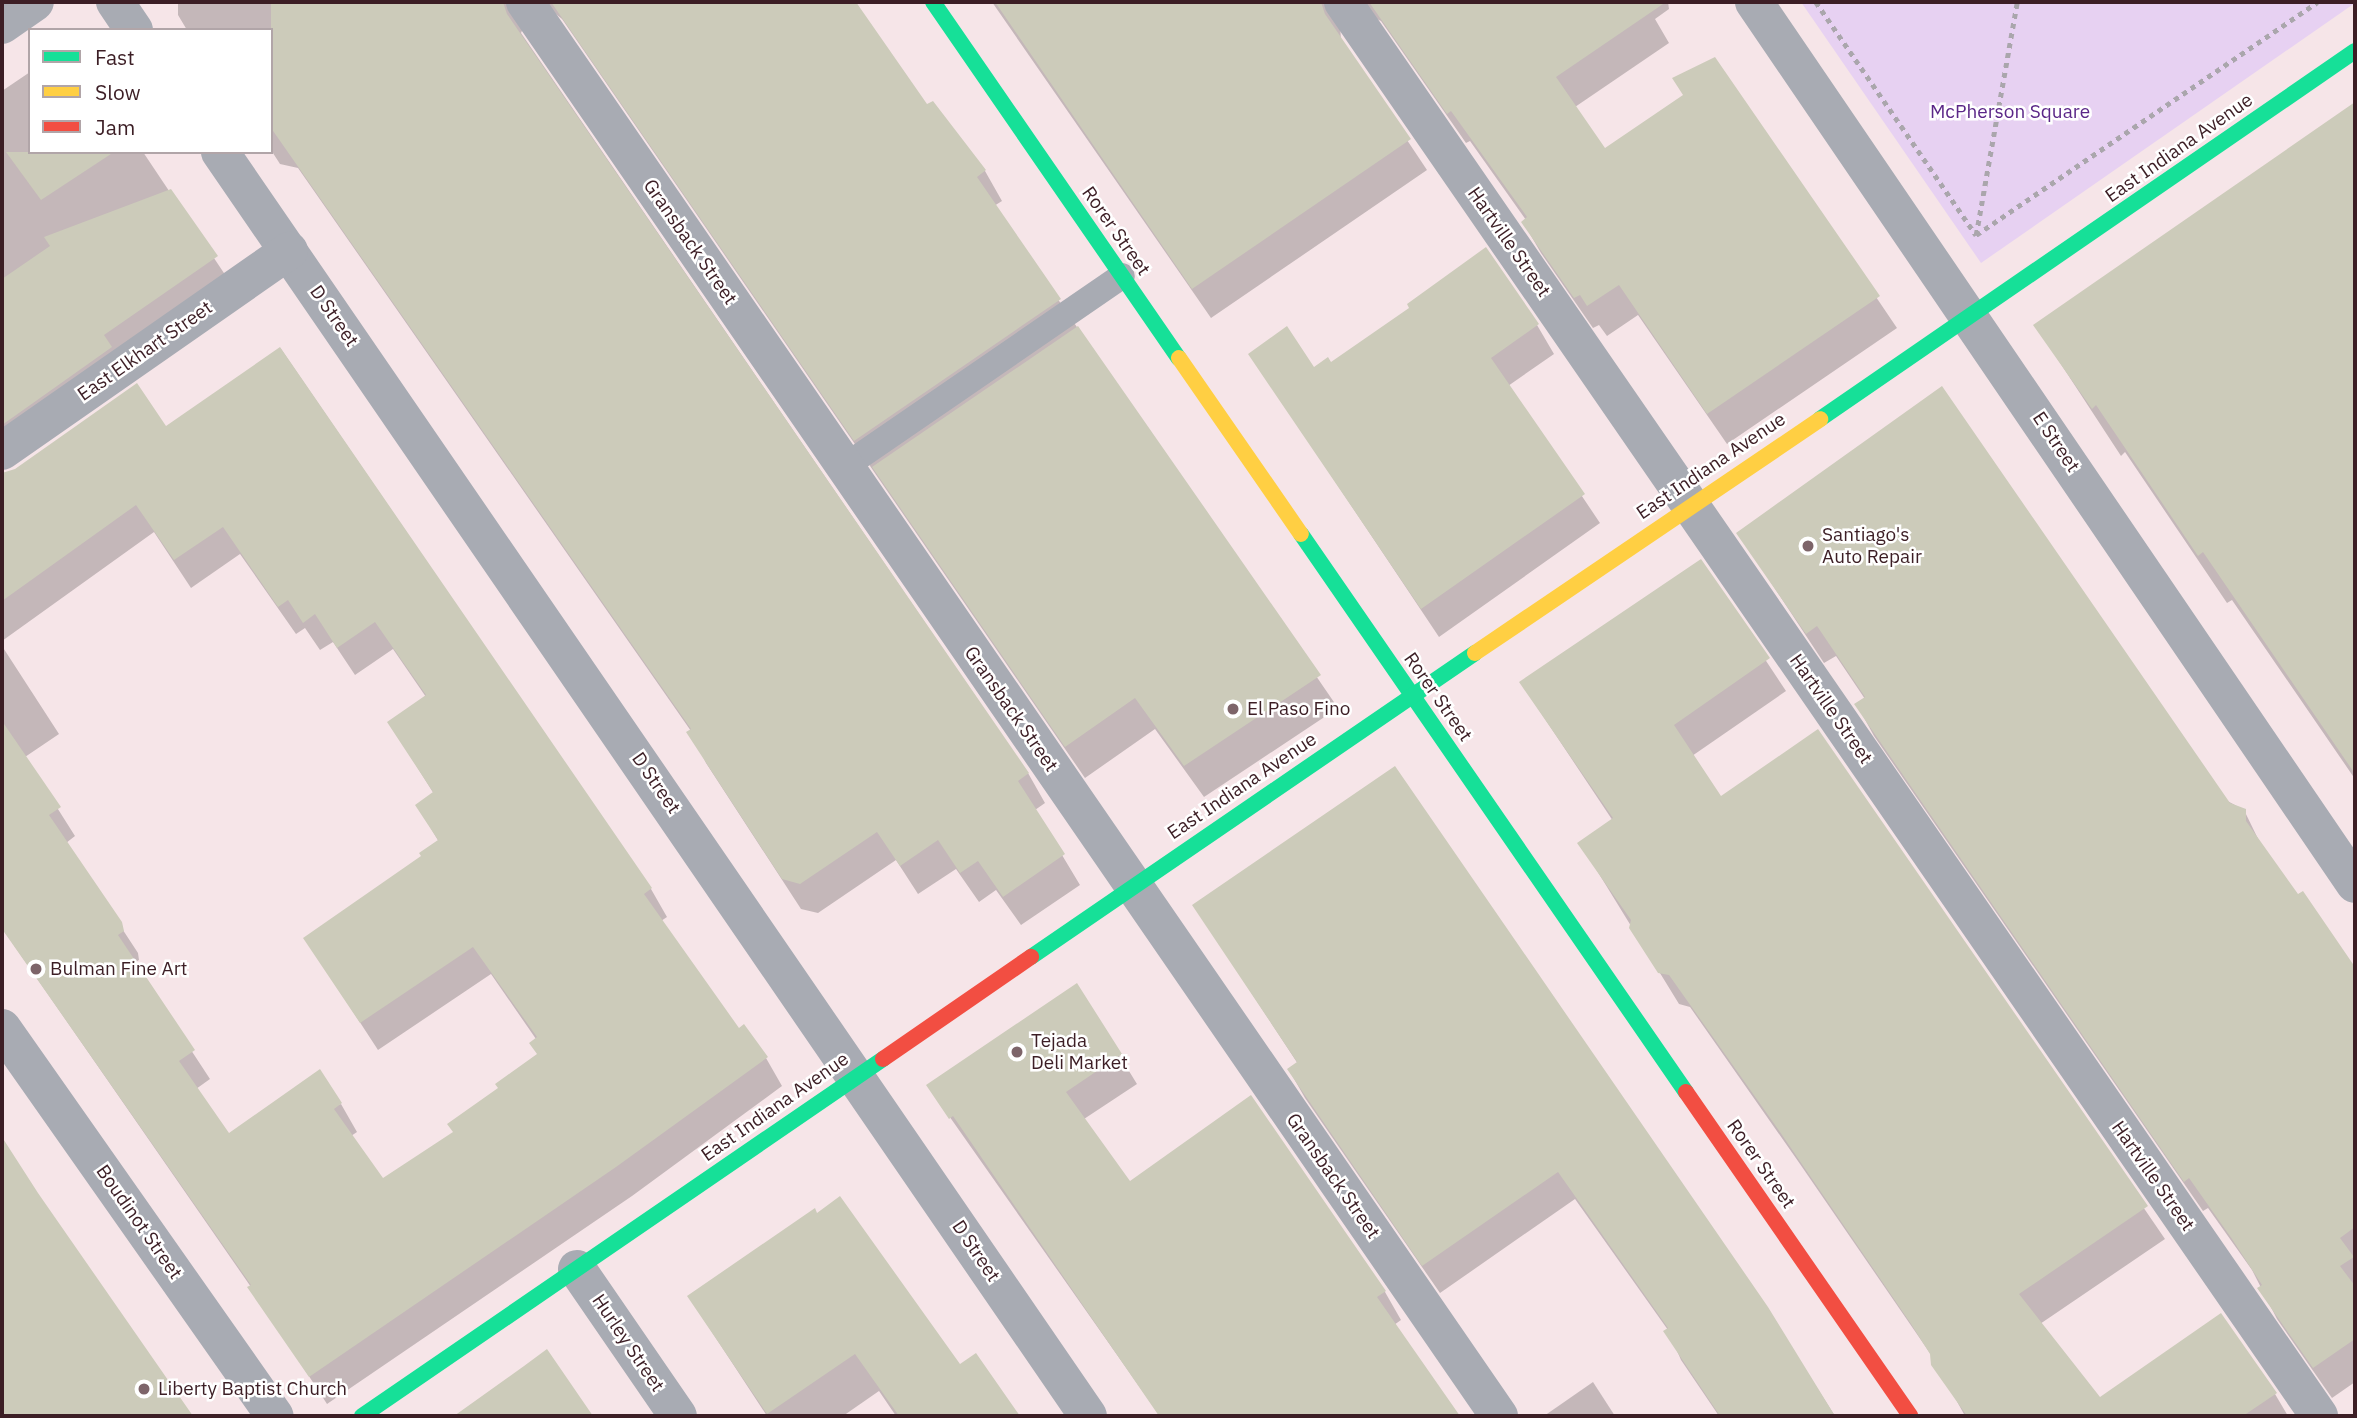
<!DOCTYPE html>
<html>
<head>
<meta charset="utf-8">
<style>
  body { margin:0 }
  #map { position:relative; width:2357px; height:1418px; overflow:hidden; background:#f6e5e8; font-family:"IBM Plex Sans",sans-serif }
  div>[style] { position:absolute }
  .green>* { inset:0; background:#e7d1f2 }
  .shadow>* { inset:0; background:#0003 }
  .building>* { inset:0; background:#cccbba }
  .path>* { height:4.5px; margin-top:-2.25px; transform-origin:0; background:repeating-linear-gradient(90deg,#aaa6ac 0 5px,transparent 0 10px) }
  .lane>* { height:26px; margin:-13px; padding:0 13px; transform-origin:13px; border-radius:13px; background:#a8abb3 }
  .street>* { height:38px; margin:-19px; padding:0 19px; transform-origin:19px; border-radius:19px; background:#a8abb3 }
  .fast>* { height:16px; margin:-8px; padding:0 8px; transform-origin:8px; border-radius:8px; background:#16e098 }
  .slow>* { height:16px; margin:-8px; padding:0 8px; transform-origin:8px; border-radius:8px; background:#ffcf43 }
  .jam>* { height:16px; margin:-8px; padding:0 8px; transform-origin:8px; border-radius:8px; background:#f24e42 }
  .dots>* { width:19px; height:19px; translate:-50% -50%; box-sizing:border-box; border:4px solid #fff; border-radius:50% }
  span { translate:-50% -50%; white-space:nowrap; text-align:center; line-height:1.15; -webkit-text-stroke:5px #fff; paint-order:stroke }
  .park-label { font-size:19px; color:#5b2788 }
  .street-label { font-size:19px; color:#3c1e25 }
  .poi-label { font-size:19px; color:#3c1e25 }
  .left { translate:0 -50%; text-align:left }
  .frame { position:absolute; inset:0; border:4px solid #3c1e25; pointer-events:none }
  .legend { position:absolute; left:28px; top:28px; width:245px; height:126px; box-sizing:border-box; background:#fff; border:2px solid #b1a5a8; margin:0; padding:9px 12px; list-style:none; font-size:21px; color:#3c1e25 }
  .legend li { display:flex; align-items:center; gap:14px; height:35px }
  .legend b { width:35px; border:2px solid #b1a5a8 }
</style>
</head>
<body>
<div id="map">
  <div class="green">
    <div style="clip-path:polygon(1801px 2px,2355px 2px,2355px 3px,1981px 263px)"></div>
  </div>
  <div class="shadow">
    <div style="clip-path:polygon(178px 2px,854px 2px,926px 107px,985px 171px,1002px 201px,994px 206px,1338px 708px,1204px 797px,1155px 729px,1085px 778px,562px 19px,552px 11px,530px 13px,521px 33px,1028px 773px,1045px 803px,1035px 810px,1080px 885px,1021px 925px,996px 890px,979px 902px,956px 869px,918px 894px,896px 860px,818px 913px,801px 909px,706px 763px,691px 731px,298px 168px,280px 164px,271px 150px,271px 30px,187px 30px,178px 15px)"></div>
    <div style="clip-path:polygon(992px 2px,1147px 2px,1174px 40px,1231px 2px,1668px 2px,1669px 9px,1655px 19px,1669px 43px,1575px 107px,1604px 150px,1685px 96px,1715px 59px,1897px 328px,1727px 444px,1638px 315px,1607px 336px,1599px 325px,1593px 328px,1541px 253px,1523px 222px,1526px 220px,1470px 141px,1466px 143px,1381px 21px,1360px 11px,1340px 23px,1341px 41px,1427px 170px,1211px 318px)"></div>
    <div style="clip-path:polygon(30px 72px,30px 152px,143px 152px,232px 285px,2px 469px,2px 91px)"></div>
    <div style="clip-path:polygon(2355px 105px,2355px 779px,2232px 600px,2227px 603px,2125px 452px,2121px 456px,2036px 326px)"></div>
    <div style="clip-path:polygon(1537px 325px,1554px 354px,1508px 386px,1600px 523px,1439px 637px,1250px 354px,1314px 369px)"></div>
    <div style="clip-path:polygon(281px 349px,651px 889px,667px 917px,661px 921px,738px 1030px,766px 1058px,782px 1086px,632px 1196px,327px 1404px,251px 1287px,2px 928px,2px 646px,59px 734px,25px 757px,75px 836px,66px 843px,138px 953px,139px 960px,134px 963px,210px 1079px,196px 1089px,229px 1136px,341px 1104px,357px 1132px,351px 1136px,382px 1180px,454px 1133px,538px 1055px,536px 1039px,491px 974px,378px 1050px,305px 938px,424px 857px,439px 842px,417px 805px,434px 794px,389px 722px,426px 697px,393px 649px,355px 675px,333px 642px,320px 650px,305px 628px,296px 634px,240px 554px,191px 588px,154px 532px,2px 641px,2px 474px,166px 428px)"></div>
    <div style="clip-path:polygon(1739px 534px,2244px 810px,2262px 847px,2297px 897px,2303px 893px,2355px 970px,2355px 1382px,2332px 1398px,2277px 1319px,2252px 1270px,2208px 1208px,2203px 1211px,1874px 736px,1857px 705px,1865px 699px,1836px 656px,1824px 663px)"></div>
    <div style="clip-path:polygon(1700px 561px,1786px 691px,1692px 756px,1721px 799px,1818px 732px,2165px 1239px,2040px 1324px,2100px 1399px,2275px 1394px,2288px 1416px,1965px 1416px,1932px 1356px,1800px 1164px,1690px 1007px,1679px 1004px,1580px 843px,1613px 821px,1521px 683px)"></div>
    <div style="clip-path:polygon(1194px 905px,1766px 1308px,1835px 1416px,1719px 1416px,1681px 1360px,1668px 1330px,1575px 1199px,1440px 1293px,1305px 1098px,1289px 1070px,1298px 1064px)"></div>
    <div style="clip-path:polygon(1076px 985px,1137px 1084px,1084px 1119px,1130px 1183px,1251px 1097px,1385px 1292px,1401px 1320px,1394px 1325px,1457px 1416px,1160px 1416px,928px 1086px)"></div>
    <div style="clip-path:polygon(2px 1143px,190px 1416px,2px 1416px)"></div>
    <div style="clip-path:polygon(689px 1297px,960px 1366px,975px 1356px,1017px 1416px,896px 1416px,879px 1391px,843px 1416px,767px 1416px)"></div>
    <div style="clip-path:polygon(547px 1351px,591px 1416px,456px 1416px)"></div>
    <div style="clip-path:polygon(1593px 1382px,1615px 1416px,1544px 1416px)"></div>
  </div>
  <div class="building">
    <div style="clip-path:polygon(271px 2px,503px 2px,507px 14px,1029px 773px,1018px 781px,1065px 854px,1003px 897px,978px 861px,960px 873px,938px 840px,900px 866px,877px 832px,800px 884px,782px 879px,686px 732px,691px 729px,271px 128px)"></div>
    <div style="clip-path:polygon(551px 2px,856px 2px,927px 104px,933px 101px,986px 170px,977px 177px,1061px 299px,854px 441px)"></div>
    <div style="clip-path:polygon(995px 2px,1321px 2px,1325px 14px,1411px 139px,1192px 289px)"></div>
    <div style="clip-path:polygon(1369px 2px,1666px 2px,1556px 77px,1605px 148px,1683px 95px,1672px 78px,1715px 57px,1880px 296px,1707px 414px,1619px 285px,1587px 306px,1580px 295px,1574px 298px,1521px 222px,1527px 217px,1451px 111px,1447px 114px)"></div>
    <div style="clip-path:polygon(2355px 102px,2355px 774px,2203px 552px,2198px 556px,2096px 405px,2092px 409px,2033px 325px)"></div>
    <div style="clip-path:polygon(6px 152px,114px 152px,41px 200px)"></div>
    <div style="clip-path:polygon(171px 189px,218px 256px,104px 335px,112px 347px,2px 425px,2px 279px,50px 246px,44px 237px)"></div>
    <div style="clip-path:polygon(1486px 247px,1539px 324px,1491px 358px,1585px 494px,1421px 609px,1248px 354px,1287px 326px,1314px 367px,1328px 357px,1331px 362px,1409px 308px,1407px 304px)"></div>
    <div style="clip-path:polygon(1078px 326px,1321px 675px,1184px 766px,1135px 698px,1065px 747px,872px 467px)"></div>
    <div style="clip-path:polygon(280px 347px,652px 888px,644px 894px,739px 1028px,744px 1024px,768px 1057px,616px 1167px,309px 1377px,247px 1287px,251px 1285px,2px 929px,2px 721px,61px 807px,49px 815px,122px 922px,124px 931px,118px 935px,195px 1050px,179px 1061px,229px 1133px,320px 1069px,342px 1103px,334px 1109px,383px 1178px,453px 1132px,447px 1124px,498px 1088px,495px 1084px,537px 1054px,529px 1043px,537px 1037px,473px 947px,360px 1023px,303px 938px,421px 856px,419px 853px,438px 840px,415px 805px,433px 792px,387px 722px,426px 695px,375px 622px,337px 648px,315px 614px,303px 623px,288px 600px,278px 607px,223px 527px,174px 560px,136px 505px,2px 601px,2px 473px,15px 469px,137px 383px,166px 426px)"></div>
    <div style="clip-path:polygon(1942px 386px,2230px 803px,2246px 809px,2246px 821px,2298px 894px,2303px 891px,2355px 967px,2355px 1227px,2340px 1238px,2354px 1257px,2340px 1266px,2355px 1286px,2355px 1339px,2313px 1368px,2257px 1288px,2262px 1285px,2232px 1239px,2189px 1178px,2184px 1182px,1854px 704px,1865px 697px,1817px 626px,1806px 634px,1736px 533px)"></div>
    <div style="clip-path:polygon(1701px 559px,1770px 658px,1674px 725px,1721px 796px,1818px 729px,2148px 1206px,2019px 1294px,2100px 1397px,2221px 1313px,2277px 1393px,2243px 1416px,1967px 1416px,1931px 1365px,1930px 1354px,1911px 1324px,1780px 1132px,1669px 975px,1658px 973px,1629px 928px,1631px 920px,1577px 843px,1613px 818px,1519px 682px)"></div>
    <div style="clip-path:polygon(1395px 766px,1768px 1307px,1835px 1416px,1720px 1416px,1663px 1331px,1668px 1328px,1558px 1172px,1422px 1266px,1287px 1069px,1297px 1062px,1192px 905px)"></div>
    <div style="clip-path:polygon(1077px 983px,1122px 1054px,1066px 1092px,1130px 1181px,1251px 1095px,1386px 1291px,1377px 1297px,1460px 1416px,1159px 1416px,953px 1116px,949px 1119px,926px 1085px)"></div>
    <div style="clip-path:polygon(2px 1137px,38px 1193px,193px 1416px,2px 1416px)"></div>
    <div style="clip-path:polygon(840px 1196px,960px 1364px,976px 1353px,1020px 1416px,899px 1416px,855px 1354px,767px 1414px,687px 1296px,815px 1208px,817px 1213px)"></div>
    <div style="clip-path:polygon(547px 1349px,593px 1416px,454px 1416px,524px 1366px)"></div>
  </div>
  <div class="path">
    <div style="left:1816px;top:2px;width:283px;rotate:55.5deg"></div>
    <div style="left:1976px;top:235px;width:413px;rotate:-34.3deg"></div>
    <div style="left:1976px;top:235px;width:237px;rotate:-80deg"></div>
  </div>
  <div class="lane">
    <div style="left:844px;top:467px;width:337px;rotate:-34.5deg"></div>
  </div>
  <div class="street">
    <div style="left:115px;top:2px;width:34px;rotate:56deg"></div>
    <div style="left:525px;top:2px;width:1717px;rotate:55.44deg"></div>
    <div style="left:1343px;top:2px;width:1718px;rotate:55.38deg"></div>
    <div style="left:1754px;top:2px;width:1067px;rotate:55.73deg"></div>
    <div style="left:2px;top:25px;width:40px;rotate:-34.9deg"></div>
    <div style="left:220px;top:152px;width:1533px;rotate:55.52deg"></div>
    <div style="left:2px;top:451px;width:350px;rotate:-34.9deg"></div>
    <div style="left:2px;top:1028px;width:474px;rotate:54.9deg"></div>
    <div style="left:577px;top:1269px;width:178px;rotate:55.5deg"></div>
  </div>
  <div class="fast">
    <div style="left:933px;top:2px;width:433px;rotate:55.4deg"></div>
    <div style="left:1820px;top:419px;width:649px;rotate:-34.52deg"></div>
    <div style="left:1301px;top:534px;width:678px;rotate:55.4deg"></div>
    <div style="left:1031px;top:957px;width:538px;rotate:-34.4deg"></div>
    <div style="left:362px;top:1416px;width:632px;rotate:-34.42deg"></div>
  </div>
  <div class="slow">
    <div style="left:1179px;top:358px;width:214px;rotate:55.3deg"></div>
    <div style="left:1475px;top:653px;width:417px;rotate:-34.1deg"></div>
  </div>
  <div class="jam">
    <div style="left:883px;top:1059px;width:180px;rotate:-34.6deg"></div>
    <div style="left:1686px;top:1092px;width:394px;rotate:55.3deg"></div>
  </div>
  <div class="dots">
    <div style="left:1808px;top:546px;background:#7d6469"></div>
    <div style="left:1233px;top:709px;background:#7d6469"></div>
    <div style="left:36px;top:969px;background:#7d6469"></div>
    <div style="left:1017px;top:1052px;background:#7d6469"></div>
    <div style="left:144px;top:1389px;background:#7d6469"></div>
  </div>
  <div class="park-label">
    <span style="left:2010px;top:112px">McPherson Square</span>
  </div>
  <div class="street-label">
    <span style="left:2179px;top:148px;rotate:-35deg">East Indiana Avenue</span>
    <span style="left:1116px;top:231px;rotate:55deg">Rorer Street</span>
    <span style="left:690px;top:242px;rotate:55deg">Gransback Street</span>
    <span style="left:1509px;top:242px;rotate:55deg">Hartville Street</span>
    <span style="left:334px;top:316px;rotate:55deg">D Street</span>
    <span style="left:145px;top:351px;rotate:-35deg">East Elkhart Street</span>
    <span style="left:2056px;top:442px;rotate:56deg">E Street</span>
    <span style="left:1711px;top:466px;rotate:-34deg">East Indiana Avenue</span>
    <span style="left:1438px;top:697px;rotate:55deg">Rorer Street</span>
    <span style="left:1011px;top:709px;rotate:55deg">Gransback Street</span>
    <span style="left:1831px;top:709px;rotate:55deg">Hartville Street</span>
    <span style="left:656px;top:783px;rotate:55deg">D Street</span>
    <span style="left:1242px;top:786px;rotate:-34deg">East Indiana Avenue</span>
    <span style="left:775px;top:1107px;rotate:-35deg">East Indiana Avenue</span>
    <span style="left:1761px;top:1164px;rotate:55deg">Rorer Street</span>
    <span style="left:1333px;top:1176px;rotate:55deg">Gransback Street</span>
    <span style="left:2153px;top:1176px;rotate:55deg">Hartville Street</span>
    <span style="left:139px;top:1222px;rotate:55deg">Boudinot Street</span>
    <span style="left:976px;top:1251px;rotate:56deg">D Street</span>
    <span style="left:628px;top:1343px;rotate:56deg">Hurley Street</span>
  </div>
  <div class="poi-label">
    <span class="left" style="left:1822px;top:546px">Santiago's<br>Auto Repair</span>
    <span class="left" style="left:1247px;top:709px">El Paso Fino</span>
    <span class="left" style="left:50px;top:969px">Bulman Fine Art</span>
    <span class="left" style="left:1031px;top:1052px">Tejada<br>Deli Market</span>
    <span class="left" style="left:158px;top:1389px">Liberty Baptist Church</span>
  </div>
  <div class="frame"></div>
  <ul class="legend">
  <li><b style="height:9px;background:#16e098"></b>Fast</li>
  <li><b style="height:9px;background:#ffcf43"></b>Slow</li>
  <li><b style="height:9px;background:#f24e42"></b>Jam</li>
  </ul>
</div>
</body>
</html>
